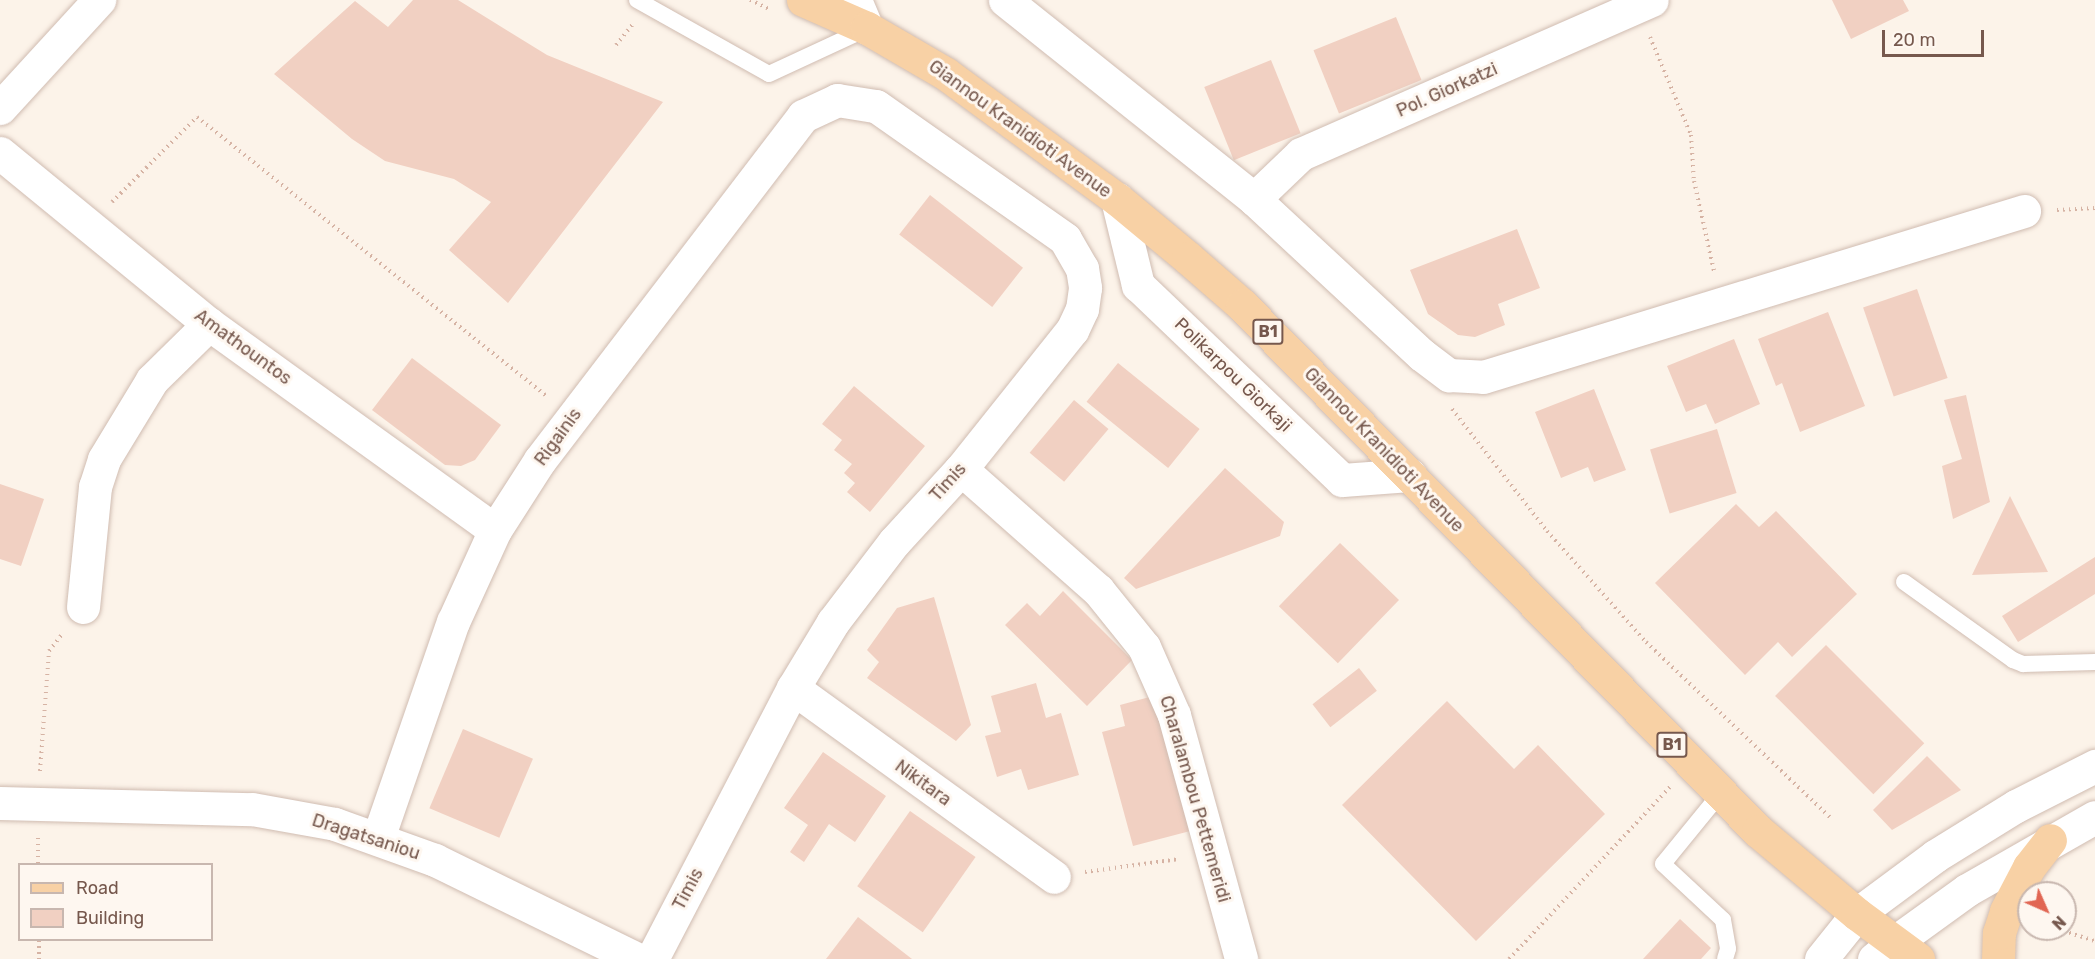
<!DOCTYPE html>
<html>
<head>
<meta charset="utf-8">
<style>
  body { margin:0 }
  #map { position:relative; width:2095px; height:959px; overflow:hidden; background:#fcf3e9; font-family:Rubik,sans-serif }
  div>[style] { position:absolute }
  .building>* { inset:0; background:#f1d0c2; transform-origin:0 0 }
  .path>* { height:4px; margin-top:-2px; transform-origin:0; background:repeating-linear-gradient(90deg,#d6b3a4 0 1.5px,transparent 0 6px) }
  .roads { filter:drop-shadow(0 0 2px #d0bcb1) drop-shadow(0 0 2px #d0bcb1) }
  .service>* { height:16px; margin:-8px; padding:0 8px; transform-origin:8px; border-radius:8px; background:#fff }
  .minor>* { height:33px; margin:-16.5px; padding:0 16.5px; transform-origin:16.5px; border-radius:16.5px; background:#fff }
  .secondary>* { height:33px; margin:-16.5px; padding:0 16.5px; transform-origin:16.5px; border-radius:16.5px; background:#fff }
  .primary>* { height:33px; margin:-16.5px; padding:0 16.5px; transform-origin:16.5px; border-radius:16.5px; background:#f8d1a5 }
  span { translate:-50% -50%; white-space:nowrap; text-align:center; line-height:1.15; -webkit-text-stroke:6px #fef7f0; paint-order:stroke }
  .shield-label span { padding:2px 4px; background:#fef7f0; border:2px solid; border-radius:4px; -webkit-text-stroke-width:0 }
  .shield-label { font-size:16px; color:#76584d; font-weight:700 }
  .street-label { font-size:18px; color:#76584d }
  .legend { position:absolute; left:18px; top:863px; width:195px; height:78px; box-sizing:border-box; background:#fef7f0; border:2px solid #c8b7af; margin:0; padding:8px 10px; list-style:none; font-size:18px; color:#76584d }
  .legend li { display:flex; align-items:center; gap:12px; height:30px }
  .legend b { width:30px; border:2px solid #c8b7af }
  .north { position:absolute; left:2017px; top:881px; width:60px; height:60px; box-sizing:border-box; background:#fef7f0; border:2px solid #c8b7af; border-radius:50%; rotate:135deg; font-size:16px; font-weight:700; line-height:24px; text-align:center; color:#76584d }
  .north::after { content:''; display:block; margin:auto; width:21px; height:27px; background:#e16653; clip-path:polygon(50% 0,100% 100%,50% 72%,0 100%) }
  .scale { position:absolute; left:1882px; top:30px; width:102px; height:27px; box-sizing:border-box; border:3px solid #76584d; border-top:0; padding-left:8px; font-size:18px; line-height:21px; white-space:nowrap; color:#76584d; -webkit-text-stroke:4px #fef7f0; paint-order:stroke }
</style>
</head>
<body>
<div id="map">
  <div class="building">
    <div style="clip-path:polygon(413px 0,458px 0,547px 55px,663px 102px,508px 303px,449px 250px,491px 202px,454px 179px,385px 161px,352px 139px,274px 74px,355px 1px,388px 27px)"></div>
    <div style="clip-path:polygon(1832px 0,1903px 0,1909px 11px,1851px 39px)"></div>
    <div style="left:1396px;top:17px;width:68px;height:89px;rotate:68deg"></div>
    <div style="left:1271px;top:60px;width:79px;height:72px;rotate:68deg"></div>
    <div style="left:930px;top:195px;width:118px;height:50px;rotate:38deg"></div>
    <div style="clip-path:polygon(1517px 229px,1540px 288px,1498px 304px,1505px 325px,1475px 337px,1458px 335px,1428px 314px,1410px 270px)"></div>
    <div style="left:1917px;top:289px;width:94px;height:57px;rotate:71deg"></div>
    <div style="clip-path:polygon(1828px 312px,1865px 406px,1800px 432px,1782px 383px,1776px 386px,1758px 339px)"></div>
    <div style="clip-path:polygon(1734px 339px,1760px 404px,1715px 424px,1706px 404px,1686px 412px,1667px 366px)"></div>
    <div style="clip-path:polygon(412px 358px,501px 425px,475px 460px,461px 466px,445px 465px,372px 410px)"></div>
    <div style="left:1118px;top:363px;width:105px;height:50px;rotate:39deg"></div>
    <div style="clip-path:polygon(854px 386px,925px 446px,870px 512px,847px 492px,855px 483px,844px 473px,852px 464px,834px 450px,842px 440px,822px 424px)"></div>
    <div style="clip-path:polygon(1594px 389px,1626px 470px,1594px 482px,1588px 467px,1561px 478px,1535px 412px)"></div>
    <div style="clip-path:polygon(1966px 395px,1990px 502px,1953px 519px,1942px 466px,1962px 459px,1944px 400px)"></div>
    <div style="left:1074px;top:400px;width:45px;height:69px;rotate:40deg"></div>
    <div style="left:1717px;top:429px;width:67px;height:70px;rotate:73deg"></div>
    <div style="clip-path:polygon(1225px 468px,1284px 522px,1280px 536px,1136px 589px,1124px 578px)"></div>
    <div style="clip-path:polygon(0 484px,44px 499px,21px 566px,0 559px)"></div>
    <div style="clip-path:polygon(2010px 496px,2048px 572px,1972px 575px)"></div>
    <div style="clip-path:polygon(1736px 504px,1759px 527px,1776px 511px,1857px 594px,1792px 657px,1778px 642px,1745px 675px,1655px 583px)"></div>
    <div style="left:1340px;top:543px;width:82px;height:88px;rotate:44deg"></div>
    <div style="clip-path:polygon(2095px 557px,2095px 594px,2018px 642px,2002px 616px)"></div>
    <div style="clip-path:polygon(1063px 591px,1132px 660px,1087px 706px,1005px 625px,1027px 603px,1040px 616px)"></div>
    <div style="clip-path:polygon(934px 597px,971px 725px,956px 741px,867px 678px,879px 662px,867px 650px,897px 608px)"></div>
    <div style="left:1826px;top:645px;width:139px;height:72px;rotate:45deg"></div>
    <div style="left:1359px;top:668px;width:29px;height:59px;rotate:52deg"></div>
    <div style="clip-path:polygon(1036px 683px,1046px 718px,1061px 713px,1079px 775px,1028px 790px,1021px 769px,997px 777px,985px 736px,1001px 732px,991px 696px)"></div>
    <div style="clip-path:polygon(1157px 695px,1194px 830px,1133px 846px,1102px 732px,1125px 726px,1120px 705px)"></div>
    <div style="clip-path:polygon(1447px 701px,1514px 769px,1538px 745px,1605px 814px,1476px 941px,1342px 805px)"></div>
    <div style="left:463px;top:729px;width:76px;height:86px;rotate:23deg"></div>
    <div style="clip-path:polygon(823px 752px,886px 796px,855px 842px,829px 824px,804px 862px,790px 852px,808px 825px,784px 808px)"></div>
    <div style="clip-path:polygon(1927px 756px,1961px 790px,1892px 830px,1873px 810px)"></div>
    <div style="left:910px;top:811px;width:80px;height:92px;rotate:35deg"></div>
    <div style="clip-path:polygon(858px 917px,912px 959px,826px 959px)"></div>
    <div style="clip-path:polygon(1680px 919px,1711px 948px,1701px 959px,1643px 959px)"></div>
  </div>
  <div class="path">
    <div style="left:750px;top:0;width:23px;rotate:25deg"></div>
    <div style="left:1650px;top:37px;width:106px;rotate:67.3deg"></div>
    <div style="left:1691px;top:135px;width:46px;rotate:86.3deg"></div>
    <div style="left:1694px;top:181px;width:92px;rotate:77.5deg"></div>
    <div style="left:616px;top:45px;width:26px;rotate:-51deg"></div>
    <div style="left:112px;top:202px;width:120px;rotate:-45deg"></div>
    <div style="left:197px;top:117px;width:449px;rotate:38.6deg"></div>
    <div style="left:2057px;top:210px;width:38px;rotate:-3deg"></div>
    <div style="left:1452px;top:409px;width:155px;rotate:52.1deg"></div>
    <div style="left:1547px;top:531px;width:149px;rotate:48.3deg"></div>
    <div style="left:1646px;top:642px;width:257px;rotate:43.6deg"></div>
    <div style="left:40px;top:771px;width:120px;rotate:-85.7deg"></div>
    <div style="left:49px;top:651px;width:23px;rotate:-52deg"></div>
    <div style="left:38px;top:838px;width:26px;rotate:90deg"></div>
    <div style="left:1085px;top:872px;width:95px;rotate:-7.9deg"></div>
    <div style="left:2058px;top:929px;width:39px;rotate:18deg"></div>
    <div style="left:39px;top:940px;width:19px;rotate:90deg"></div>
    <div style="left:1509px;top:959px;width:236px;rotate:-46.9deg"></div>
  </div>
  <div class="roads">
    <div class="service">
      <div style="left:637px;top:0;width:151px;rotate:29.3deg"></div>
      <div style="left:769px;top:74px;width:107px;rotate:-24.9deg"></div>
      <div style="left:1904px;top:582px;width:134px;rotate:35.6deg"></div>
      <div style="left:2013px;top:660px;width:11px;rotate:22deg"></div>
      <div style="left:2023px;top:664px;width:72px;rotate:-1.6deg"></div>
      <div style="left:1720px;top:794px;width:90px;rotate:129.2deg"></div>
      <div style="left:1663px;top:864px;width:82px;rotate:43deg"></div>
      <div style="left:1723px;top:920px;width:29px;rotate:80deg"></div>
      <div style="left:1728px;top:949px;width:10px;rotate:107deg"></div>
    </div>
    <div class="minor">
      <div style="left:855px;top:0;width:30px;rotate:67deg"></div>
      <div style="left:1005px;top:0;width:319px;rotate:38.6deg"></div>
      <div style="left:1254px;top:199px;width:229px;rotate:42.9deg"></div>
      <div style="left:1422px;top:355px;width:34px;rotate:37deg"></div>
      <div style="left:1449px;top:375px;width:34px;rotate:3deg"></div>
      <div style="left:1483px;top:377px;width:566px;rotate:-17.06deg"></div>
      <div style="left:0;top:108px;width:147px;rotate:-47.5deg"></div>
      <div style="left:0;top:153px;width:270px;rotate:39.3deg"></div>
      <div style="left:209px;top:324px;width:352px;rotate:35.8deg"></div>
      <div style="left:1117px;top:199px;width:89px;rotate:76.3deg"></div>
      <div style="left:1138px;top:285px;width:282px;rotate:43.7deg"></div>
      <div style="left:1342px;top:480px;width:68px;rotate:-4.2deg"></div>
      <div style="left:1254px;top:199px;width:65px;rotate:-43.8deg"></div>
      <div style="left:1301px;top:154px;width:383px;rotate:-23.7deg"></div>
      <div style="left:961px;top:469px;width:183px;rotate:41.5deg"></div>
      <div style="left:1098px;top:590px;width:73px;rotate:51.1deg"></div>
      <div style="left:1144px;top:647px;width:74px;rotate:66.2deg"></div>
      <div style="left:1174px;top:715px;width:253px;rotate:74.6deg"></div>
      <div style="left:83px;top:607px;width:121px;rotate:-84.3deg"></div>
      <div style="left:95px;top:487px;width:29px;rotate:-72deg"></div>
      <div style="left:104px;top:459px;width:92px;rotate:-58.7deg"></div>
      <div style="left:152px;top:380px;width:80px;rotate:-44.5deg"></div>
      <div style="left:793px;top:688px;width:322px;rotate:35.9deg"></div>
      <div style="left:0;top:803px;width:252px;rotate:1.4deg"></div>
      <div style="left:252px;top:809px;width:84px;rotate:10.2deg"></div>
      <div style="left:335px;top:824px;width:106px;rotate:19.8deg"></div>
      <div style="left:435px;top:860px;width:225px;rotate:26.1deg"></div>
      <div style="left:378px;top:838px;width:229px;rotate:-70.9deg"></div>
      <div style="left:453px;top:622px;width:101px;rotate:-65.5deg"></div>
      <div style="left:495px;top:530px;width:83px;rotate:-57.3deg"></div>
      <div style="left:540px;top:460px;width:433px;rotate:-52.6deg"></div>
      <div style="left:803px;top:116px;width:38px;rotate:-25deg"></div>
      <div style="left:837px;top:100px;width:39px;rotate:9deg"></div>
      <div style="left:876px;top:106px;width:231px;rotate:35.1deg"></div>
      <div style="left:1065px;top:239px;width:34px;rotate:60deg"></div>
      <div style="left:1082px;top:268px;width:20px;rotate:81deg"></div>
      <div style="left:1085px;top:288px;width:21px;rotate:98deg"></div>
      <div style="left:1082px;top:309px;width:23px;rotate:115deg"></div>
      <div style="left:1072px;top:330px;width:178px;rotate:128.6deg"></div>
      <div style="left:961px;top:469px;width:99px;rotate:132.5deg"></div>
      <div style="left:894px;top:542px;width:101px;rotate:127.3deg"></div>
      <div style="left:833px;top:622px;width:77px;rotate:121.2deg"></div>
      <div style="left:793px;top:688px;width:305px;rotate:117.5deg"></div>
      <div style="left:1821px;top:959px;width:58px;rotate:-51.3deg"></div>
      <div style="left:1874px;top:959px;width:27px;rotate:-39deg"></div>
    </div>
    <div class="secondary">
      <div style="left:1857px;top:914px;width:97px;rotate:-36.6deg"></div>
      <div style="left:1935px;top:856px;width:95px;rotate:-31.7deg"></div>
      <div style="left:2016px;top:806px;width:89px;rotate:-26.9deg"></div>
      <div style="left:1895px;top:942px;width:89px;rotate:-35.8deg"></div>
      <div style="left:1967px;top:890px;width:147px;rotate:-29.7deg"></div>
    </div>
    <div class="primary">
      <div style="left:803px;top:0;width:70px;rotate:23.6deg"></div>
      <div style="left:867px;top:28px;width:91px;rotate:30.2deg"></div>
      <div style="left:946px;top:74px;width:212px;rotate:36.2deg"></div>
      <div style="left:1117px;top:199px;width:92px;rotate:39.7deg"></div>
      <div style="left:1188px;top:258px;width:72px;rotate:41deg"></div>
      <div style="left:1242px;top:305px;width:737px;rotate:45.55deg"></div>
      <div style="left:1758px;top:831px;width:129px;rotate:40deg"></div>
      <div style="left:1857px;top:914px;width:76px;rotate:36.4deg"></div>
      <div style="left:1998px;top:959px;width:26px;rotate:-88deg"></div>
      <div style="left:1999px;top:933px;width:23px;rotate:-72deg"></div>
      <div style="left:2006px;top:911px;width:50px;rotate:-62.4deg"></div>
      <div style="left:2029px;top:867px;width:34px;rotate:-52deg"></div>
    </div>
  </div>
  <div class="shield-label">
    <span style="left:1268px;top:332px">B1</span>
    <span style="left:1672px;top:745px">B1</span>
  </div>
  <div class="street-label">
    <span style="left:1447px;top:90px;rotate:-24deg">Pol. Giorkatzi</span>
    <span style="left:1020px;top:129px;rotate:36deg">Giannou Kranidioti Avenue</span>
    <span style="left:243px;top:347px;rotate:36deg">Amathountos</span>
    <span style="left:1233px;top:375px;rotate:44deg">Polikarpou Giorkaji</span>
    <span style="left:558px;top:437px;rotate:-54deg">Rigainis</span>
    <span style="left:1384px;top:450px;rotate:46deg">Giannou Kranidioti Avenue</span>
    <span style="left:948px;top:482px;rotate:-48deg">Timis</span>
    <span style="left:923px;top:783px;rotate:36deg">Nikitara</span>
    <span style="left:1195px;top:799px;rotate:74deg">Charalambou Pettemeridi</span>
    <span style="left:366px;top:837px;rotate:18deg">Dragatsaniou</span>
    <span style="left:688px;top:889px;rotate:-62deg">Timis</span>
  </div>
  <ul class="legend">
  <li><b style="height:8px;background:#f8d1a5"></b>Road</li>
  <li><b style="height:16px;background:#f1d0c2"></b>Building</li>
  </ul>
  <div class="north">N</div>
  <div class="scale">20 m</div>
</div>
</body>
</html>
